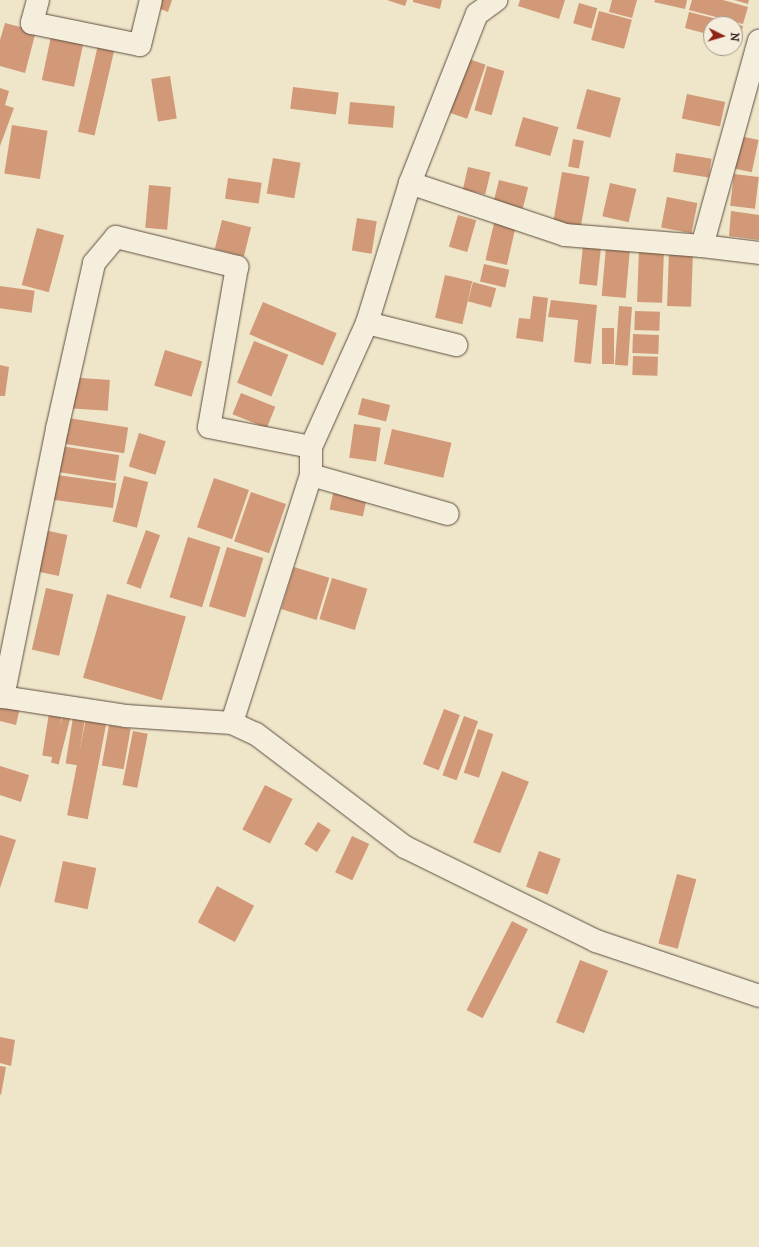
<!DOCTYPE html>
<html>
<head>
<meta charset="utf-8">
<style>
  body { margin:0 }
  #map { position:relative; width:759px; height:1247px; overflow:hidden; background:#efe5c9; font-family:"IM FELL DW Pica",serif }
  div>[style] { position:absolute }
  .building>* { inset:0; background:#d19977; transform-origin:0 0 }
  .roads { filter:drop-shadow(0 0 1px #5d4f40) drop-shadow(0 0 1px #5d4f40) }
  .minor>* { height:22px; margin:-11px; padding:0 11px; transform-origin:11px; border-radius:11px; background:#f5eedc }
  span { translate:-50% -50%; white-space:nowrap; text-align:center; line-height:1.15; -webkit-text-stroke:3.5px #f5eedc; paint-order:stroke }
  .north { position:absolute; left:703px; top:16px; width:40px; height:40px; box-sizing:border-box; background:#f5eedc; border:1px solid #a59a8c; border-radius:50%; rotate:95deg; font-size:11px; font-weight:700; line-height:16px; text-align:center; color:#2c1d13 }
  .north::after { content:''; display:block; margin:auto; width:14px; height:18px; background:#8f2418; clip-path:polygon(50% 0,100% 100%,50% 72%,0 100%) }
</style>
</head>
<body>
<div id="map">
  <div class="building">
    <div style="clip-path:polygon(155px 0,172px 0,168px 12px,153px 6px)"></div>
    <div style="clip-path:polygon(387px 0,407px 0,405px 6px)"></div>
    <div style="clip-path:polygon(413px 0,442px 0,440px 9px,413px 2px)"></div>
    <div style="clip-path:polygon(520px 0,565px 0,559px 19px,518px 6px)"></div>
    <div style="clip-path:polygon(612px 0,637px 0,632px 18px,609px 12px)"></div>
    <div style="clip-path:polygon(655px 0,687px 0,685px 9px,654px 2px)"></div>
    <div style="clip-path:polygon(692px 0,723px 0,748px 7px,743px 24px,689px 10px)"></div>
    <div style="clip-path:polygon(734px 0,749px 0,748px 4px)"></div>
    <div style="left:579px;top:3px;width:19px;height:21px;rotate:16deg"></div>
    <div style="left:599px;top:11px;width:34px;height:30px;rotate:15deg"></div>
    <div style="clip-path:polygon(689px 12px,733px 23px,733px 24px,711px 24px,711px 35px,685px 28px)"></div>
    <div style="clip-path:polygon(5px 23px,36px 31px,25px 73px,0 66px,0 40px)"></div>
    <div style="clip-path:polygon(735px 24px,743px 26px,739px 42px,735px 41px)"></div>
    <div style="left:52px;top:32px;width:33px;height:49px;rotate:12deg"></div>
    <div style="left:98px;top:45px;width:17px;height:89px;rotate:13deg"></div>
    <div style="left:463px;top:57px;width:24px;height:57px;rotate:19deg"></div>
    <div style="left:487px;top:66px;width:18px;height:46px;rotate:16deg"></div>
    <div style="left:170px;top:76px;width:43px;height:19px;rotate:81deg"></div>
    <div style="left:293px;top:87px;width:46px;height:22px;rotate:7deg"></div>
    <div style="clip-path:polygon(0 88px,9px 91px,5px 105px,14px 108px,0 146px)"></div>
    <div style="left:587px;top:89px;width:35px;height:41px;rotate:15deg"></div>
    <div style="left:687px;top:94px;width:39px;height:25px;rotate:12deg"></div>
    <div style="left:350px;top:102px;width:45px;height:22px;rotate:5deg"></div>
    <div style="left:523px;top:117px;width:37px;height:30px;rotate:16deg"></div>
    <div style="left:12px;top:125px;width:36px;height:49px;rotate:9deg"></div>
    <div style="left:740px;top:136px;width:19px;height:33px;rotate:12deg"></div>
    <div style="left:573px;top:139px;width:11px;height:28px;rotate:10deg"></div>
    <div style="left:676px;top:153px;width:36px;height:19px;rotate:9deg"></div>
    <div style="left:273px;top:158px;width:28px;height:36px;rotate:10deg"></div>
    <div style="left:468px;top:167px;width:23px;height:23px;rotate:13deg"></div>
    <div style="left:562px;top:172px;width:28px;height:52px;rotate:10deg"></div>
    <div style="left:734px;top:174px;width:25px;height:32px;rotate:7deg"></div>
    <div style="left:228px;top:178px;width:34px;height:21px;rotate:8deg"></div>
    <div style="left:499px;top:180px;width:30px;height:22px;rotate:14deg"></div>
    <div style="left:610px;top:183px;width:27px;height:34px;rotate:13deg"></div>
    <div style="left:149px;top:185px;width:22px;height:43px;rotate:5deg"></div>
    <div style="left:667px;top:197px;width:31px;height:31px;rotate:11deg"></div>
    <div style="clip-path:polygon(731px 211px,759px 215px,759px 240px,729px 236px)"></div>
    <div style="left:458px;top:215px;width:19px;height:33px;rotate:16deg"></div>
    <div style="left:357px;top:218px;width:20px;height:33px;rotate:9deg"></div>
    <div style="left:222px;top:220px;width:30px;height:30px;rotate:14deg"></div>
    <div style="left:494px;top:223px;width:22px;height:38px;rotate:13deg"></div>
    <div style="left:37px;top:228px;width:28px;height:59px;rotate:15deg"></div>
    <div style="left:583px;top:246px;width:18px;height:38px;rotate:6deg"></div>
    <div style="left:606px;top:247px;width:24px;height:49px;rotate:5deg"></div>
    <div style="left:639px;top:248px;width:25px;height:54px;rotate:2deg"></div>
    <div style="left:669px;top:251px;width:24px;height:55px;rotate:2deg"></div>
    <div style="left:484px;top:264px;width:26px;height:18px;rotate:13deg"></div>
    <div style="left:445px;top:275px;width:28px;height:44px;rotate:13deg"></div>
    <div style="left:473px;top:282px;width:24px;height:20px;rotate:15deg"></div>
    <div style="left:0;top:286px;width:35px;height:22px;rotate:8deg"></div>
    <div style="clip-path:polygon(533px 296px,548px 298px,543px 342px,516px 338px,519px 318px,530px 319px)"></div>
    <div style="clip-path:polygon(551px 300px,597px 305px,591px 364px,574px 362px,578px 320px,548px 317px)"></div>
    <div style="left:263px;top:302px;width:80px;height:35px;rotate:23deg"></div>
    <div style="left:619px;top:306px;width:13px;height:59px;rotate:4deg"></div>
    <div style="left:635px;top:311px;width:25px;height:19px;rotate:2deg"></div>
    <div style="left:602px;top:328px;width:12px;height:36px"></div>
    <div style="left:633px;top:334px;width:26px;height:19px;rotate:2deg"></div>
    <div style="left:254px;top:341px;width:37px;height:45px;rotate:22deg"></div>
    <div style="left:165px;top:350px;width:39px;height:37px;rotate:17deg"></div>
    <div style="left:633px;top:356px;width:25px;height:19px;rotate:2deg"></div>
    <div style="clip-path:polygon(0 365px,9px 367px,5px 396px,0 396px)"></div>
    <div style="left:68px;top:377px;width:42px;height:31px;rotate:4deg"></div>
    <div style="left:241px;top:393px;width:37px;height:23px;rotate:22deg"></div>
    <div style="left:362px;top:398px;width:29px;height:17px;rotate:14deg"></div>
    <div style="left:62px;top:417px;width:67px;height:26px;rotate:9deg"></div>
    <div style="left:354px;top:424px;width:27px;height:34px;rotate:8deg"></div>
    <div style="left:392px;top:429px;width:61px;height:36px;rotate:13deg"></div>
    <div style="left:139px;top:433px;width:28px;height:35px;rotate:17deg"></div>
    <div style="left:61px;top:446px;width:59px;height:26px;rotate:9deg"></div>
    <div style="left:57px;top:475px;width:60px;height:25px;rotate:8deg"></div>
    <div style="left:124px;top:476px;width:25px;height:47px;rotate:14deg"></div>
    <div style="left:214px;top:478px;width:37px;height:52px;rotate:19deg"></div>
    <div style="left:334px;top:489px;width:34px;height:21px;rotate:12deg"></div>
    <div style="left:251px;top:492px;width:37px;height:52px;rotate:19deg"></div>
    <div style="left:44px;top:530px;width:24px;height:42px;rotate:12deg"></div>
    <div style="left:146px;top:530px;width:15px;height:57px;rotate:20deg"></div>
    <div style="left:188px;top:537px;width:34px;height:63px;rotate:17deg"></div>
    <div style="left:227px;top:547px;width:38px;height:62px;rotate:17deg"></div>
    <div style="left:294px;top:567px;width:37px;height:44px;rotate:17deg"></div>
    <div style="left:332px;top:578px;width:37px;height:43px;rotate:17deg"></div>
    <div style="left:46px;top:588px;width:28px;height:63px;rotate:13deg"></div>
    <div style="left:107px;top:594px;width:82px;height:87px;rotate:16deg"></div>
    <div style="clip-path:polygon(0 698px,21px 703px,16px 725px,0 721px)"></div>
    <div style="left:444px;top:709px;width:17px;height:59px;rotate:21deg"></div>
    <div style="left:49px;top:713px;width:13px;height:43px;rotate:9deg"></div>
    <div style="left:63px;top:714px;width:8px;height:50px;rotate:14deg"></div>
    <div style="left:464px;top:716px;width:15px;height:63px;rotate:20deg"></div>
    <div style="left:73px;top:717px;width:12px;height:47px;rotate:9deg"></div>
    <div style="left:86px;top:718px;width:21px;height:99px;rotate:11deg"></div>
    <div style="left:109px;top:725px;width:22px;height:41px;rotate:10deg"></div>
    <div style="left:478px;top:729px;width:16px;height:46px;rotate:18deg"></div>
    <div style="left:133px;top:731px;width:15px;height:55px;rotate:11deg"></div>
    <div style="clip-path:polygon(0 766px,29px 775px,21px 802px,0 795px)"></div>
    <div style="left:502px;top:771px;width:29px;height:77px;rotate:22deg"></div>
    <div style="left:265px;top:785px;width:31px;height:50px;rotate:27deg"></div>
    <div style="left:318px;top:822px;width:15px;height:26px;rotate:32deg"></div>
    <div style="clip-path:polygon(0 835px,16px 840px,0 888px)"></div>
    <div style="left:352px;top:836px;width:19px;height:40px;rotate:25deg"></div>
    <div style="left:539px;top:851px;width:23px;height:38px;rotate:20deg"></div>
    <div style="left:63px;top:861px;width:34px;height:42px;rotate:12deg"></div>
    <div style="left:677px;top:874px;width:20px;height:72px;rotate:15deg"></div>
    <div style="left:217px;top:886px;width:42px;height:41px;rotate:28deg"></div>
    <div style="left:512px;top:921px;width:18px;height:100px;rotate:27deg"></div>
    <div style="left:580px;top:960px;width:30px;height:67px;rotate:21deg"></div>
    <div style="clip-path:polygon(0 1037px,15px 1040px,11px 1066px,0 1063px)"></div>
    <div style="clip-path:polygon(0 1066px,6px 1067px,1px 1095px,0 1094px)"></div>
  </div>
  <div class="roads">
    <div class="minor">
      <div style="left:38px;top:0;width:24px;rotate:105deg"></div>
      <div style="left:32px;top:23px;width:110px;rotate:11.5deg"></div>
      <div style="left:140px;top:45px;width:46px;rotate:-76.3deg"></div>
      <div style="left:410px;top:183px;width:163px;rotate:18.5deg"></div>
      <div style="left:565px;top:235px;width:137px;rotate:4.6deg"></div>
      <div style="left:702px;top:246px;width:213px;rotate:-74.5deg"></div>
      <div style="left:702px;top:246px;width:57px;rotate:7deg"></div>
      <div style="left:367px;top:323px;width:92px;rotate:13.9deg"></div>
      <div style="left:311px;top:447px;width:136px;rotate:-65.7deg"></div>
      <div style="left:367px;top:323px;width:146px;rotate:-72.9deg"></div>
      <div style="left:410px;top:183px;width:182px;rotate:-68.4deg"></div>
      <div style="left:477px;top:14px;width:24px;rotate:-36deg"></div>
      <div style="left:311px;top:475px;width:142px;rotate:15.9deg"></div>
      <div style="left:0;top:694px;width:4px;rotate:45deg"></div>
      <div style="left:3px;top:697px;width:124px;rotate:8.8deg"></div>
      <div style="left:126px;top:716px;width:106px;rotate:3.8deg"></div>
      <div style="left:232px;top:723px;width:26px;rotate:25deg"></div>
      <div style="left:256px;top:734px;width:187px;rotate:37.2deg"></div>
      <div style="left:405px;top:847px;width:213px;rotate:26.2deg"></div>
      <div style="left:596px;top:941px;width:172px;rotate:18.6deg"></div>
      <div style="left:3px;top:697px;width:273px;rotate:-78.6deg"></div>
      <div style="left:57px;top:429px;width:170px;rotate:-77.4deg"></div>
      <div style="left:94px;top:263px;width:34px;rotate:-50deg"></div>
      <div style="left:116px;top:237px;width:125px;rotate:13.9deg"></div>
      <div style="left:237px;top:267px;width:162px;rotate:99.9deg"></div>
      <div style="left:209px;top:427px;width:104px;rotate:11.1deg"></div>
      <div style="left:311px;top:447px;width:28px;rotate:90deg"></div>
      <div style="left:311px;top:475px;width:260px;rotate:107.7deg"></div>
    </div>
  </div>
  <div class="north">N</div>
</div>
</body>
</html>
